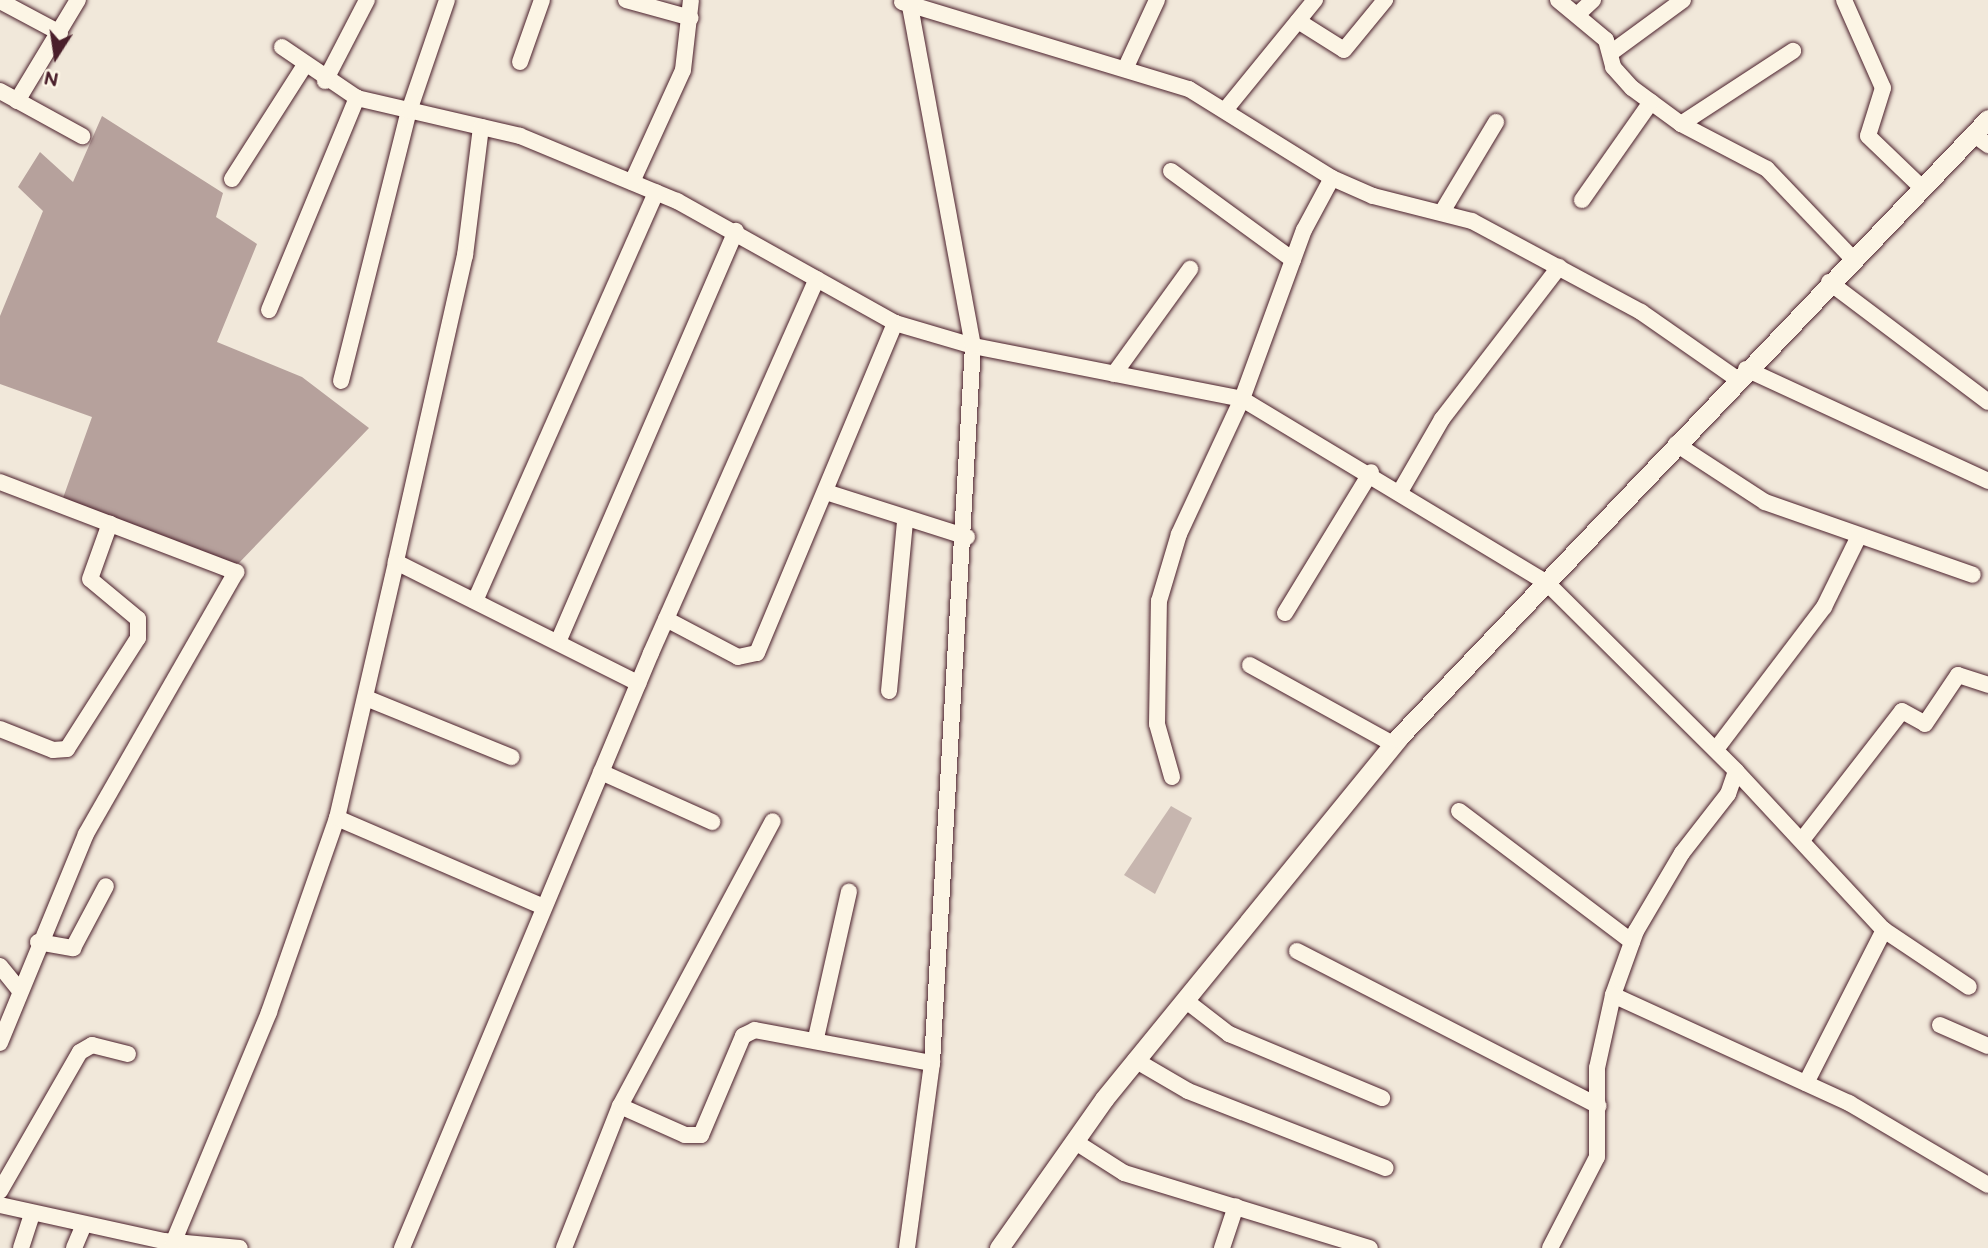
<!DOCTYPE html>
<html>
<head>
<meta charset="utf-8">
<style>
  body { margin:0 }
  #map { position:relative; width:1988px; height:1248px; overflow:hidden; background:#f1e8da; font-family:"Balsamiq Sans",sans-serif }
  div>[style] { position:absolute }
  .water>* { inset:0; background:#b6a19c }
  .building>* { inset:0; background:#c7b6af }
  .roads { filter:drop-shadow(0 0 2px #4a1f2b) drop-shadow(0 0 2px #4a1f2b) }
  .minor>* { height:16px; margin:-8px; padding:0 8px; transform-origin:8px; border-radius:8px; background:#fcf5e5 }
  .tertiary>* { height:19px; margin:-9.5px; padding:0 9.5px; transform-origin:9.5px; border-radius:9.5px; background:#fcf5e5 }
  span { translate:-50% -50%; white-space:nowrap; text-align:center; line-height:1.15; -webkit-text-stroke:5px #fcf5e5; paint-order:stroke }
  .north { position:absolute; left:21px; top:21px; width:70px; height:70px; -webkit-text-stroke:5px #fcf5e5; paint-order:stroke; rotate:192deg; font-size:19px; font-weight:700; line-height:28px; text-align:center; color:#4a1f2b }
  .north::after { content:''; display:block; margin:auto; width:24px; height:32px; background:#4a1f2b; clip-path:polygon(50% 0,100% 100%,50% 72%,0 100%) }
</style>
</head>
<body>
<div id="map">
  <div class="water">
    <div style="clip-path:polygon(102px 116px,223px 193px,216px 217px,257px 244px,217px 342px,302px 377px,369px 428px,237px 565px,63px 498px,92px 417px,0 384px,0 316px,43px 211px,18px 187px,40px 152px,73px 182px)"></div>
  </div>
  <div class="building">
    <div style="clip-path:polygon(1171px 806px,1192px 818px,1155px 894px,1124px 875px)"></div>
  </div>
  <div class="roads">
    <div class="minor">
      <div style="left:626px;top:0;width:67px;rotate:15.5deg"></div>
      <div style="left:1558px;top:0;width:62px;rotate:39.8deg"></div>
      <div style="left:1606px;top:40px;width:28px;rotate:75deg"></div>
      <div style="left:1613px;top:67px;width:28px;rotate:48deg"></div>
      <div style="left:1632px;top:88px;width:61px;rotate:36.3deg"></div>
      <div style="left:1681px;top:124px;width:97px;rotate:27.6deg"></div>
      <div style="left:1767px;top:169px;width:123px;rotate:46.3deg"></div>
      <div style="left:1844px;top:0;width:96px;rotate:66.1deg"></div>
      <div style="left:1883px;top:88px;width:50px;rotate:107.4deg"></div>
      <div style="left:1868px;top:136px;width:74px;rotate:43.9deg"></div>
      <div style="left:0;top:1px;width:68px;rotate:28.1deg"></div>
      <div style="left:902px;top:2px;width:300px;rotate:16.9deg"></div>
      <div style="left:1189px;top:89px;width:168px;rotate:31.9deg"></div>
      <div style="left:1332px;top:178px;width:45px;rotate:23.7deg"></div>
      <div style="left:1373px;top:196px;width:102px;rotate:14.2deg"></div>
      <div style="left:1472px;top:221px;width:192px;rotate:28.3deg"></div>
      <div style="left:1641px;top:312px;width:117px;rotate:34.9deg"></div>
      <div style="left:1577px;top:15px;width:22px;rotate:-43deg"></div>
      <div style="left:1298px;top:21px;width:54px;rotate:32.2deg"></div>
      <div style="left:1344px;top:50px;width:65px;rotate:-50.6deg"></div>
      <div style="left:282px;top:47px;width:91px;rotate:34.2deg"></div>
      <div style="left:357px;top:98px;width:167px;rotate:13.1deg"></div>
      <div style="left:520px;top:136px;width:170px;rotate:22.5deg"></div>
      <div style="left:677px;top:201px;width:250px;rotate:29.2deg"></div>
      <div style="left:895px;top:323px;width:81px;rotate:16.4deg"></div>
      <div style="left:973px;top:346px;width:274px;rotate:11.1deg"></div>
      <div style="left:1242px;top:399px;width:356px;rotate:31.1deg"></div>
      <div style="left:1547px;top:583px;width:267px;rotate:44.8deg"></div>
      <div style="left:1736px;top:771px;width:24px;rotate:109deg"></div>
      <div style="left:1728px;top:794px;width:75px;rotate:127.9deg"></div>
      <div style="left:1682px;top:853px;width:91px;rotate:120.5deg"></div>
      <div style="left:1636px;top:931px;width:68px;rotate:109.8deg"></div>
      <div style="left:1613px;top:995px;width:260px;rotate:24.6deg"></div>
      <div style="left:1849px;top:1103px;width:161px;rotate:30.5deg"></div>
      <div style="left:1612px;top:52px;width:88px;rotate:-36.2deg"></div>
      <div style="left:520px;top:62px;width:66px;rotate:-70.5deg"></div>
      <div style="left:1126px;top:67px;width:74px;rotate:-65.2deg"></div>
      <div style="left:325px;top:81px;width:91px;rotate:-62.6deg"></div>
      <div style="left:0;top:91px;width:94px;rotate:28.8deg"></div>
      <div style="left:17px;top:101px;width:118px;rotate:-58.9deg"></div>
      <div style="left:1226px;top:109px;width:141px;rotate:-50.8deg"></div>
      <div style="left:1681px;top:124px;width:134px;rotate:-33.1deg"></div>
      <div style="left:481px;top:127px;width:129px;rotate:97.1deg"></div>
      <div style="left:465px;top:255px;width:315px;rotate:102.7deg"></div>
      <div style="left:396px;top:562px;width:271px;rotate:26.6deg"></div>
      <div style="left:1973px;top:134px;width:19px;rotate:36deg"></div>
      <div style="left:1171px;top:171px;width:151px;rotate:36.1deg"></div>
      <div style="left:232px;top:179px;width:135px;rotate:-57.4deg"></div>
      <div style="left:632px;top:182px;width:123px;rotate:-65.5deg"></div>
      <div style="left:683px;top:70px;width:70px;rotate:-83.5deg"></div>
      <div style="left:1582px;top:200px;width:120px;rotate:-54.9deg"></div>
      <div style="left:1442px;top:212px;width:105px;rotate:-59deg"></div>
      <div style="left:1829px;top:282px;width:199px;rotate:37deg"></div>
      <div style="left:269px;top:310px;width:230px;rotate:-67.5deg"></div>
      <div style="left:1746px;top:369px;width:267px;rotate:24.8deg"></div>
      <div style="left:1114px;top:374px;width:130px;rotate:-54.1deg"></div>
      <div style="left:341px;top:381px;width:278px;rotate:-75.9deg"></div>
      <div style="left:409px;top:111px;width:117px;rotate:-71.1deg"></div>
      <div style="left:1676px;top:444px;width:106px;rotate:33.1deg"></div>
      <div style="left:1765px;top:502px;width:220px;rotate:19.3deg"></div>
      <div style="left:0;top:482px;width:253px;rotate:20.9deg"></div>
      <div style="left:236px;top:572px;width:302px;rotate:119.8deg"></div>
      <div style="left:86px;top:834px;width:226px;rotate:112.4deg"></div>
      <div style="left:1401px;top:490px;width:82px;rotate:-60deg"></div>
      <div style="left:1442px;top:419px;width:192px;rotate:-52.4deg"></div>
      <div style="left:826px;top:492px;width:148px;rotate:17.7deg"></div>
      <div style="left:475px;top:601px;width:447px;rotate:-66.1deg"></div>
      <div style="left:1285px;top:613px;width:165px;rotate:-58.6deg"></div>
      <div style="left:666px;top:619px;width:81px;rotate:27.8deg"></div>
      <div style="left:738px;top:657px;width:19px;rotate:-12deg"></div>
      <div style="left:757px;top:653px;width:358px;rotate:-67.3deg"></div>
      <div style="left:558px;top:642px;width:448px;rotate:-66.6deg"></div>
      <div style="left:1250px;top:665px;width:163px;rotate:28.9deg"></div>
      <div style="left:889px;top:691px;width:170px;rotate:-84.6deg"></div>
      <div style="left:366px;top:698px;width:157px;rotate:22.1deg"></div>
      <div style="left:0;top:729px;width:57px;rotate:21.6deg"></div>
      <div style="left:53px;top:750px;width:14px;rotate:-4deg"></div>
      <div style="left:67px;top:749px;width:132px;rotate:-57.4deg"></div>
      <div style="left:138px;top:638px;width:19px;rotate:-90deg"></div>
      <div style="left:138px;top:619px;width:62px;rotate:-140.2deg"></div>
      <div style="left:90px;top:579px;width:59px;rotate:-70.3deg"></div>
      <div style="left:1717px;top:748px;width:177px;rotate:-52.8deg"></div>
      <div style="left:1824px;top:607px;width:79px;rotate:-63.8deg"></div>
      <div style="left:1736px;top:771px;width:217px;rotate:47.1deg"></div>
      <div style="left:1884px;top:930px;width:102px;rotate:33.8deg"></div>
      <div style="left:601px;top:772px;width:122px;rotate:24.2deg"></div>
      <div style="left:1172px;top:777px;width:55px;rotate:-105.8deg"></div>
      <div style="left:1157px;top:724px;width:123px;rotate:-89.1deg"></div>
      <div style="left:1159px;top:601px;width:70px;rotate:-73.4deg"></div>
      <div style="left:1179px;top:534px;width:149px;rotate:-65deg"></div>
      <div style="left:1242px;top:399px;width:180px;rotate:-69.9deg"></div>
      <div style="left:1304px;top:230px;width:59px;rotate:-61.7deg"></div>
      <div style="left:1459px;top:811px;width:217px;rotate:37.1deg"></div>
      <div style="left:337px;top:818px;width:225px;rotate:23.3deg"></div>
      <div style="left:1802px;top:840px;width:163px;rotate:-52.2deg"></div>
      <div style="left:1902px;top:711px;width:26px;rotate:29deg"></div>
      <div style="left:1925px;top:724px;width:59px;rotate:-56deg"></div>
      <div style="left:1958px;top:675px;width:32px;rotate:18deg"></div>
      <div style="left:38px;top:942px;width:36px;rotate:10deg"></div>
      <div style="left:73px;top:948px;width:70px;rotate:-62deg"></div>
      <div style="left:1297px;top:951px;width:339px;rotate:27.2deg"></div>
      <div style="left:0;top:966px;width:32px;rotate:51deg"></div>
      <div style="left:1185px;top:1000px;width:56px;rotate:37.7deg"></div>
      <div style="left:1229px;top:1034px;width:166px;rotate:22.7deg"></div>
      <div style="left:1940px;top:1025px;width:52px;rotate:23.6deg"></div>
      <div style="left:816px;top:1038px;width:150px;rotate:-77.3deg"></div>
      <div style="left:1135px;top:1060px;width:61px;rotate:30.3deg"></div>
      <div style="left:1188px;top:1091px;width:212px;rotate:21.3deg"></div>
      <div style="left:1806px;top:1083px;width:172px;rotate:-63deg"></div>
      <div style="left:620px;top:1106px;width:71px;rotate:24deg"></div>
      <div style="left:685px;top:1135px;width:16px"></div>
      <div style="left:701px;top:1135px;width:108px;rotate:-67deg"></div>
      <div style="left:743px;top:1036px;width:13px;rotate:-27deg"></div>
      <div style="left:755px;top:1030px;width:180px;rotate:10.6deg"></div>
      <div style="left:1074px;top:1141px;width:59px;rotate:32.6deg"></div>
      <div style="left:1124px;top:1173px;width:257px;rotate:17deg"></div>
      <div style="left:0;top:1191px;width:160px;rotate:-60.1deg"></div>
      <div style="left:80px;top:1052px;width:14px;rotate:-30deg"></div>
      <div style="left:92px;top:1045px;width:37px;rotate:14deg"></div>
      <div style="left:0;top:1205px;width:168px;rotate:12.4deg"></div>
      <div style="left:164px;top:1241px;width:76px;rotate:5.3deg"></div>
      <div style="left:173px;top:1243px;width:250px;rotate:-67.4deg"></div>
      <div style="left:269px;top:1012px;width:206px;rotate:-70.7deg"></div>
      <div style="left:337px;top:818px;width:263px;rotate:-77deg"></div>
      <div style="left:21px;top:1248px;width:35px;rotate:-72deg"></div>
      <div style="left:74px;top:1248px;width:23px;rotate:-67deg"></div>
      <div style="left:402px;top:1248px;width:645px;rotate:-67.29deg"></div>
      <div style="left:651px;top:653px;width:409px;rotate:-66.1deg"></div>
      <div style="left:564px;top:1248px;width:153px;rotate:-68.5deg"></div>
      <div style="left:620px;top:1106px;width:323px;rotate:-61.8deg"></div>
      <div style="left:907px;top:1248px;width:187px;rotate:-82.3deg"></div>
      <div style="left:932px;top:1063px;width:718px;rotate:-86.73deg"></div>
      <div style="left:973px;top:346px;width:352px;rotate:-100.5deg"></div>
      <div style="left:1222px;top:1248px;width:44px;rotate:-71.6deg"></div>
      <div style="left:1550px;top:1248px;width:102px;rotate:-62.7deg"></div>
      <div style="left:1597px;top:1157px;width:89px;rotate:-90deg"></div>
      <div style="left:1597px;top:1068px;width:75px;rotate:-77.6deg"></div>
    </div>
    <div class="tertiary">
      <div style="left:999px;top:1248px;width:182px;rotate:-54.8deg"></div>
      <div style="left:1104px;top:1099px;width:466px;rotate:-50.8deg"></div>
      <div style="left:1398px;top:738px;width:855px;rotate:-46.37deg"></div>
    </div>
  </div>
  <div class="north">N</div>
</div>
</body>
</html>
